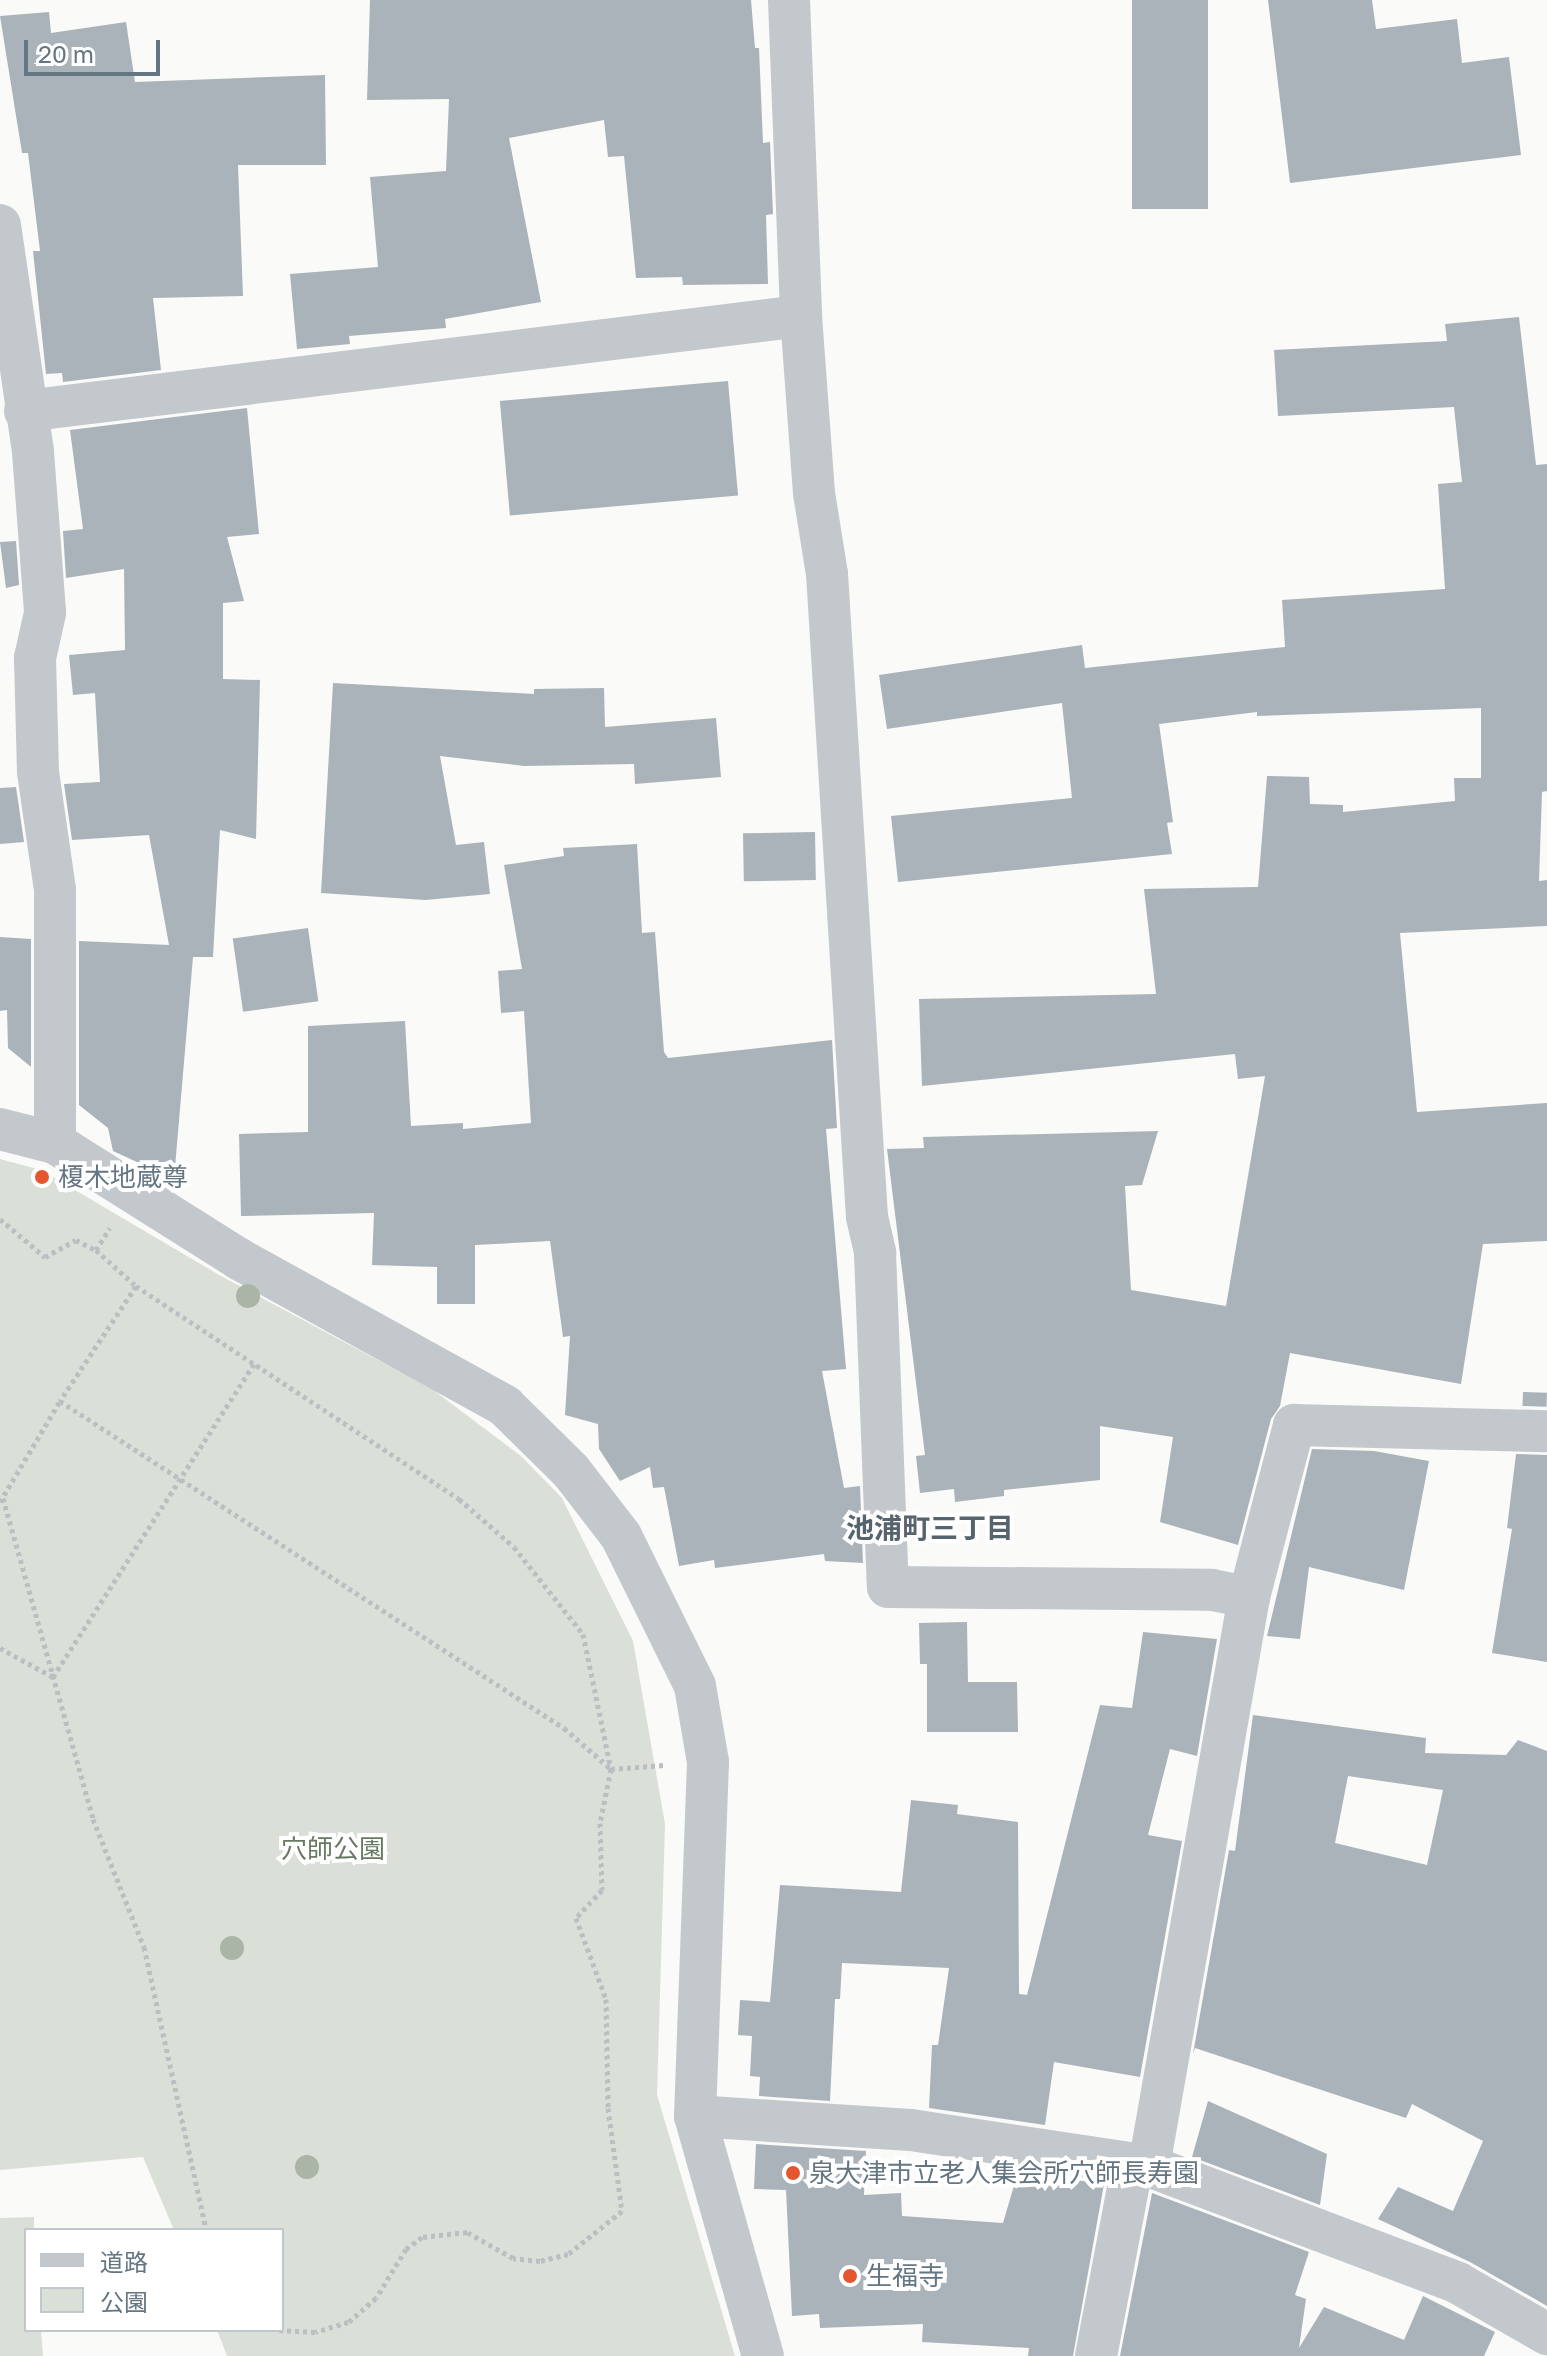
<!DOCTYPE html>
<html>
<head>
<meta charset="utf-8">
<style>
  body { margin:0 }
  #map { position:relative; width:1547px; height:2356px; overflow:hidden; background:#fafaf8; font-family:"Golos Text","Noto Sans JP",sans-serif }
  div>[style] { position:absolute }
  .green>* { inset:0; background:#dadfd7 }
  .building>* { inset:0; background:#aab3b9; transform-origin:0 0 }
  .path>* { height:5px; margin-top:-2.5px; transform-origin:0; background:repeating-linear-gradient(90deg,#bbbfc2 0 4px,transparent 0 8px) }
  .street>* { height:42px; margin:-21px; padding:0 21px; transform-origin:21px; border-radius:21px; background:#c3c8cc }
  .trees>* { width:24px; height:24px; margin:-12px; border-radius:50%; background:#aab4a7 }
  .dots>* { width:22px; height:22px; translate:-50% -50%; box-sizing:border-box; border:4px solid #fff; border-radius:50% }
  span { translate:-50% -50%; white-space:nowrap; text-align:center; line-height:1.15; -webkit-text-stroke:8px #fff; paint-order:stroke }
  .poi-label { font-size:26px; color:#657683 }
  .left { translate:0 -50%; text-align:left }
  .park-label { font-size:26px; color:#687a64 }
  .neighbourhood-label { font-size:28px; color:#57646e; font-weight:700 }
  .legend { position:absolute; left:24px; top:2228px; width:260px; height:104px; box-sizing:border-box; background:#fff; border:2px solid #c1c8cd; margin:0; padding:10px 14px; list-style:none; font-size:24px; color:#657683 }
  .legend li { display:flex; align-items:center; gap:16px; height:40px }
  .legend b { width:40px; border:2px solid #c1c8cd }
  .scale { position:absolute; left:24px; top:40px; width:136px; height:36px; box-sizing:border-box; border:4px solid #657683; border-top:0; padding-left:10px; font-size:24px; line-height:28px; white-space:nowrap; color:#657683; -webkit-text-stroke:6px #fff; paint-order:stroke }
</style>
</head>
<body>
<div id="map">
  <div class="green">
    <div style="clip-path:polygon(0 1159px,41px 1170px,221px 1276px,432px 1389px,521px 1456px,562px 1498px,633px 1641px,665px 1824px,657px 2095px,735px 2356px,227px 2356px,217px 2330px,282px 2330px,282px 2230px,174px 2230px,143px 2157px,0 2170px)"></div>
    <div style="clip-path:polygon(34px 2217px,34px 2230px,26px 2230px,26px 2330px,41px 2330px,43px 2356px,0 2356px,0 2218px)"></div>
  </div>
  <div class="building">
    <div style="clip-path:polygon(370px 0,751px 0,755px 48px,759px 48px,763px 143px,770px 142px,773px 214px,766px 215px,768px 284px,683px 285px,682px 277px,636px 278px,624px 156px,608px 157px,604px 120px,509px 138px,541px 302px,445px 319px,446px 328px,349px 336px,350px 344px,297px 349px,290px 274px,378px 267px,370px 177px,446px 171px,449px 99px,367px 100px)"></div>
    <div style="left:1132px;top:0;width:76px;height:209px"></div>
    <div style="clip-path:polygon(1268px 0,1372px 0,1376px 29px,1457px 19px,1462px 63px,1509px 57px,1521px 155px,1290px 183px)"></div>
    <div style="clip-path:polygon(49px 12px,51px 33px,126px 22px,135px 82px,325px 75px,326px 165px,238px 165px,243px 296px,153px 298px,161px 370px,63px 382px,62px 373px,46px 374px,33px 251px,40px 251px,28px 153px,22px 153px,0 16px)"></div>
    <div style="clip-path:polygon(1519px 317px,1536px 465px,1547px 464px,1547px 791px,1542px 792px,1539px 881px,1547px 880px,1547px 926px,1400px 933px,1417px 1112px,1547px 1103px,1547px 1241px,1483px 1244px,1461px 1384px,1290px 1353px,1280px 1406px,1271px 1419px,1238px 1545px,1160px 1522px,1173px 1437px,1100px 1426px,1100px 1480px,1004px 1490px,1004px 1496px,955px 1502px,954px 1489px,920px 1493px,916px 1456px,925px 1455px,887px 1149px,924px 1148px,923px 1137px,1158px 1131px,1142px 1185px,1125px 1186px,1131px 1290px,1226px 1306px,1265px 1076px,1238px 1079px,1235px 1054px,922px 1086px,919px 999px,1156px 994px,1144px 889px,1258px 887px,1267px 776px,1309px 777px,1310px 804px,1343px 805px,1343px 812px,1455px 801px,1454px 778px,1481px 778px,1481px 708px,1257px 716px,1257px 712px,1159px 724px,1173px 822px,1167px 823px,1172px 854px,898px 882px,891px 816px,1072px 798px,1062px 703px,887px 729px,879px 675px,1082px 645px,1085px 668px,1285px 647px,1282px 600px,1445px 589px,1438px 484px,1462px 482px,1454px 407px,1278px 416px,1274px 350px,1447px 341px,1445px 324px)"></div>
    <div style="left:728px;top:381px;width:115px;height:229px;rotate:85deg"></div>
    <div style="clip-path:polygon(247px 408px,259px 534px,227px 537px,244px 601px,223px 603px,223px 679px,260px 680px,256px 839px,220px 830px,213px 957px,193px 957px,174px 1179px,113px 1151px,108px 1128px,79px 1105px,79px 941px,169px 945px,149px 835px,72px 840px,64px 784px,100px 782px,95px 693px,73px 695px,69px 655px,125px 650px,124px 569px,66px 578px,63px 531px,83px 529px,70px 430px)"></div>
    <div style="clip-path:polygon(16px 541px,19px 585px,6px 588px,0 542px)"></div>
    <div style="clip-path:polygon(333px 683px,534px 694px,534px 689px,604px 688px,605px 727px,716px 718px,721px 777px,635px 784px,634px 764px,524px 766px,440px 756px,456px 845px,484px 842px,490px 894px,425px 900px,321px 893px)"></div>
    <div style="clip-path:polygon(16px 787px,24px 842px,0 844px,0 788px)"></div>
    <div style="left:815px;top:832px;width:48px;height:72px;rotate:89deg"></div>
    <div style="clip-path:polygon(637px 844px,642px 933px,655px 932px,664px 1052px,668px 1058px,832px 1040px,837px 1128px,826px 1129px,846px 1369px,822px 1371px,844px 1488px,860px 1486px,863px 1563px,825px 1561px,824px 1554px,715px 1568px,714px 1560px,679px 1566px,664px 1487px,653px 1488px,650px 1467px,620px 1481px,599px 1449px,598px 1424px,565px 1415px,570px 1336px,563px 1337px,550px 1241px,475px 1245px,475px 1304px,437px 1304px,437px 1267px,372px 1265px,374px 1213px,241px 1216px,239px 1134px,308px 1132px,308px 1026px,405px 1021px,411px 1126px,463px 1123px,463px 1129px,531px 1123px,524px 1011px,501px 1013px,498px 971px,522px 969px,504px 865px,564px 856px,563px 848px)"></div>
    <div style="left:308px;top:928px;width:74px;height:76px;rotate:82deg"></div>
    <div style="clip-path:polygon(0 937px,31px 939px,31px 1067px,8px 1048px,7px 1010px,0 1011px)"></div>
    <div style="left:1523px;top:1392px;width:24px;height:14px;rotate:2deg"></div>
    <div style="clip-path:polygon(1312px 1449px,1374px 1451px,1429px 1461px,1404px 1590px,1309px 1567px,1300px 1639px,1267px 1636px)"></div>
    <div style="clip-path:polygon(1516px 1454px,1547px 1455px,1547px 1662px,1492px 1653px,1512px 1529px,1507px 1528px)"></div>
    <div style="clip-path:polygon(967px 1622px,968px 1682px,1017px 1682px,1018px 1732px,927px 1732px,927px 1664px,920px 1664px,919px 1623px)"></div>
    <div style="clip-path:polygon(1143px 1632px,1217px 1639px,1197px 1756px,1170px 1749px,1148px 1835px,1182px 1841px,1140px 2077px,1054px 2062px,1045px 2125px,929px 2108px,932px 2045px,938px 2045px,949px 1968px,842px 1963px,840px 1999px,835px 1999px,830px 2101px,759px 2096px,760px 2077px,750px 2076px,752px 2036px,738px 2035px,740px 2000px,770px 2002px,780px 1885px,901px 1892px,911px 1800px,958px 1805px,957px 1814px,1018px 1822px,1019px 1994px,1027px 1995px,1100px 1705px,1132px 1708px)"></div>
    <div style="clip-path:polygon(evenodd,1253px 1715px,1426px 1738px,1425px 1753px,1506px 1755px,1518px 1740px,1547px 1751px,1547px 2306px,1470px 2262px,1378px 2219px,1398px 2187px,1453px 2211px,1483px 2141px,1412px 2104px,1406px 2118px,1195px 2048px,1193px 2054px,1229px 1850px,1235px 1851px,1253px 1715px,1348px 1776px,1443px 1790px,1427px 1865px,1335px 1843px,1348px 1776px)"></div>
    <div style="clip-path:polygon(1208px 2101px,1327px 2154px,1320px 2205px,1192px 2157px)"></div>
    <div style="clip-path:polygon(756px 2144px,866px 2151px,864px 2195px,901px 2193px,902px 2216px,1003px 2223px,1018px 2172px,1104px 2184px,1073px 2356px,1028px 2356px,1029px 2348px,922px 2342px,923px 2324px,820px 2328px,819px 2314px,792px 2316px,786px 2190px,754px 2189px)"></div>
    <div style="clip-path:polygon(1152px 2193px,1309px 2252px,1295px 2295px,1306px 2299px,1299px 2348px,1324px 2307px,1404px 2340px,1423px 2296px,1495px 2332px,1484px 2356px,1120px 2356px)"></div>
  </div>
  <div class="path">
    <div style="left:0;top:1219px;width:59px;rotate:40.2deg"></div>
    <div style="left:45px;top:1257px;width:35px;rotate:-29deg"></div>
    <div style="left:76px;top:1240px;width:22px;rotate:27deg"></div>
    <div style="left:96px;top:1250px;width:26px;rotate:-58deg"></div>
    <div style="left:96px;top:1250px;width:54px;rotate:42deg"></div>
    <div style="left:136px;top:1286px;width:387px;rotate:33.4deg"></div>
    <div style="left:459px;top:1499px;width:73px;rotate:41.1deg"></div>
    <div style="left:514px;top:1547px;width:111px;rotate:51.6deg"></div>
    <div style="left:583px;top:1634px;width:138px;rotate:78.3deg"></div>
    <div style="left:611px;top:1769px;width:53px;rotate:-4.3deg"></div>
    <div style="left:136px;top:1286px;width:138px;rotate:123.5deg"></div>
    <div style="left:60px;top:1401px;width:601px;rotate:32.98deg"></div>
    <div style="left:564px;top:1728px;width:62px;rotate:41.1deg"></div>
    <div style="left:611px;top:1769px;width:55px;rotate:101.5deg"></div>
    <div style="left:600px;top:1823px;width:67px;rotate:88.3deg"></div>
    <div style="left:602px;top:1890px;width:38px;rotate:133deg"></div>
    <div style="left:576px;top:1918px;width:86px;rotate:69.7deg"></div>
    <div style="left:606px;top:1999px;width:109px;rotate:88.9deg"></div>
    <div style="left:608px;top:2108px;width:104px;rotate:82.3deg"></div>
    <div style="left:622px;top:2211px;width:69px;rotate:141.5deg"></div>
    <div style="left:568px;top:2254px;width:29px;rotate:166deg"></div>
    <div style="left:540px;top:2261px;width:27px;rotate:-174deg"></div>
    <div style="left:513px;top:2258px;width:53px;rotate:-150.5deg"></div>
    <div style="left:467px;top:2232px;width:45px;rotate:173.7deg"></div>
    <div style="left:422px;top:2237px;width:20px;rotate:143deg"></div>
    <div style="left:406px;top:2249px;width:57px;rotate:121.5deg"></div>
    <div style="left:376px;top:2298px;width:37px;rotate:139deg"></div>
    <div style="left:348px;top:2322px;width:34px;rotate:163deg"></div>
    <div style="left:315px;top:2332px;width:38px;rotate:-177deg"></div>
    <div style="left:3px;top:1498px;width:333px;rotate:74.3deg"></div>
    <div style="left:93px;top:1819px;width:138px;rotate:68.3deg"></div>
    <div style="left:144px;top:1947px;width:290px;rotate:77.6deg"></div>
    <div style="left:0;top:1502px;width:117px;rotate:-59.3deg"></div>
    <div style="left:0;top:1648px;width:60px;rotate:28.7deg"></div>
    <div style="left:53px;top:1677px;width:372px;rotate:-57.3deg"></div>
  </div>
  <div class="street">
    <div style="left:789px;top:0;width:316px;rotate:87.8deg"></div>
    <div style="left:801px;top:316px;width:177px;rotate:85.8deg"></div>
    <div style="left:814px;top:493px;width:82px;rotate:80.9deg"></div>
    <div style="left:827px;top:574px;width:644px;rotate:86.44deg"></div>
    <div style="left:867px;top:1217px;width:37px;rotate:77deg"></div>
    <div style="left:875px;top:1253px;width:334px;rotate:87.8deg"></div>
    <div style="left:888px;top:1587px;width:324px;rotate:0.5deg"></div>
    <div style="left:1212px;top:1590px;width:38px;rotate:11deg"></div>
    <div style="left:0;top:225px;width:229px;rotate:81.7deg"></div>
    <div style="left:33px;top:452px;width:161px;rotate:85.7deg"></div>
    <div style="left:45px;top:613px;width:46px;rotate:102.5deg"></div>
    <div style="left:35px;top:658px;width:114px;rotate:88.5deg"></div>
    <div style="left:38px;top:772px;width:119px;rotate:81.8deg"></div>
    <div style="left:55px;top:890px;width:253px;rotate:90deg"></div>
    <div style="left:25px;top:411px;width:782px;rotate:-6.98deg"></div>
    <div style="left:0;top:1129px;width:57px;rotate:14.3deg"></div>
    <div style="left:55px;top:1143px;width:218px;rotate:32.2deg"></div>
    <div style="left:239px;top:1259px;width:304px;rotate:28.9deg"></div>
    <div style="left:505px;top:1406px;width:93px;rotate:44.6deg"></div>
    <div style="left:571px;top:1471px;width:82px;rotate:52.4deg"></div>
    <div style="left:621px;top:1536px;width:167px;rotate:63.7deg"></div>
    <div style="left:695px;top:1686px;width:77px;rotate:80.3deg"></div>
    <div style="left:708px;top:1762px;width:354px;rotate:92.1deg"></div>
    <div style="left:695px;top:2116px;width:249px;rotate:74.2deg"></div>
    <div style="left:695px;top:2116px;width:216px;rotate:3.7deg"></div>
    <div style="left:911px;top:2130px;width:241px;rotate:8.6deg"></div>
    <div style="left:1149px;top:2166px;width:330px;rotate:20.7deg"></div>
    <div style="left:1458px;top:2283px;width:103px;rotate:29.8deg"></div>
    <div style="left:1149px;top:2166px;width:578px;rotate:-80.03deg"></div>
    <div style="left:1249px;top:1597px;width:178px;rotate:-75.3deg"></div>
    <div style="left:1294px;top:1425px;width:253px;rotate:1.4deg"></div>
    <div style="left:1096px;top:2356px;width:192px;rotate:-79.2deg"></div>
  </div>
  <div class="trees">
    <div style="left:248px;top:1296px"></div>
    <div style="left:232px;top:1948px"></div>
    <div style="left:307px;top:2167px"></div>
  </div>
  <div class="dots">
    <div style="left:42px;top:1177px;background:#e4572e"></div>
    <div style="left:793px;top:2173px;background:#e4572e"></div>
    <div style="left:850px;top:2276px;background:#e4572e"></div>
  </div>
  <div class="poi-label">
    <span class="left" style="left:58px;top:1177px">榎木地蔵尊</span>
    <span class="left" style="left:809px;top:2173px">泉大津市立老人集会所穴師長寿園</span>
    <span class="left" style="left:866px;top:2276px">生福寺</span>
  </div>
  <div class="park-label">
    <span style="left:333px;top:1849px">穴師公園</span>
  </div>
  <div class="neighbourhood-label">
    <span style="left:930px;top:1528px">池浦町三丁目</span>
  </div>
  <ul class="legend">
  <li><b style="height:10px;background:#c3c8cc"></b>道路</li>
  <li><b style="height:22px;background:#dadfd7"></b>公園</li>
  </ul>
  <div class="scale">20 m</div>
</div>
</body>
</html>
